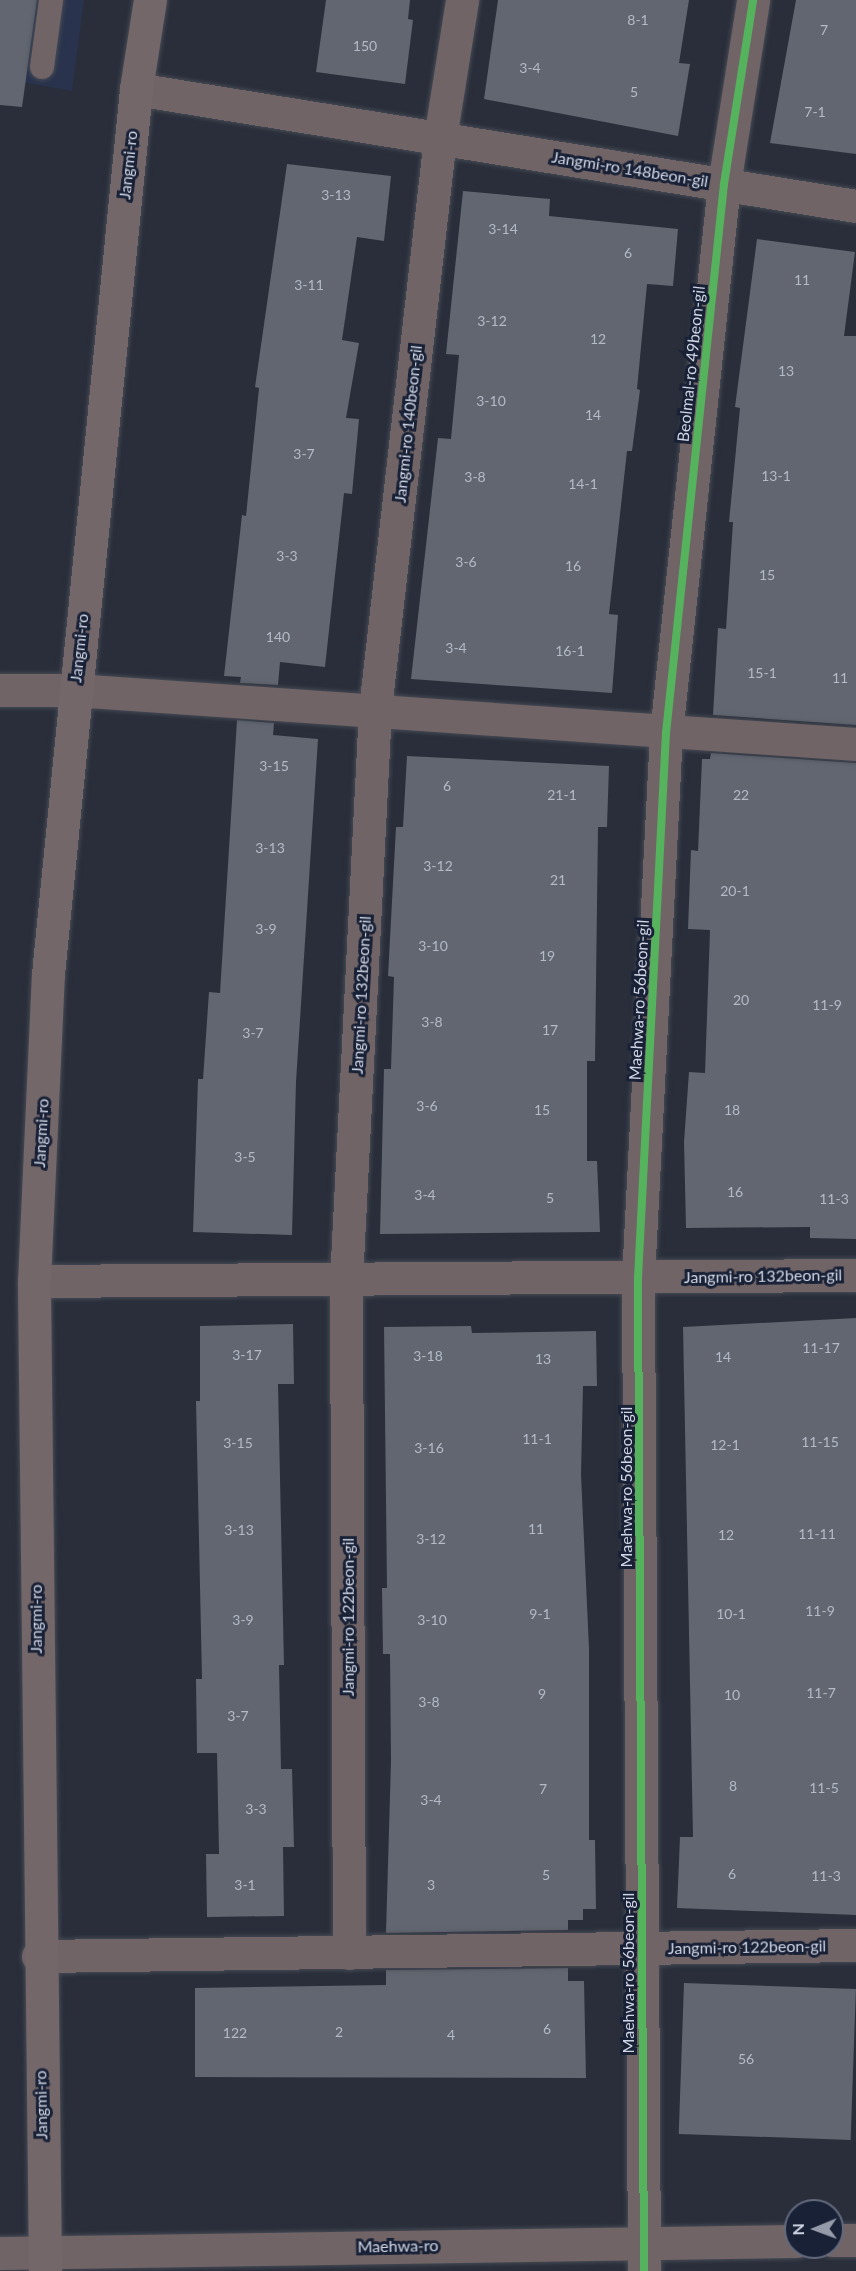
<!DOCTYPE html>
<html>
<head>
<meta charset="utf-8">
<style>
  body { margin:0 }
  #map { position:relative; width:856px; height:2271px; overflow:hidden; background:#292e3a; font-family:Lato,sans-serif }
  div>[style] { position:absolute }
  .built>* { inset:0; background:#29334d }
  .building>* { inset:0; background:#616670; transform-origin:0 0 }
  .roads { filter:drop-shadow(0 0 2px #454a54) drop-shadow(0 0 2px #454a54) }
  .lane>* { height:24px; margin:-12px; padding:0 12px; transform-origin:12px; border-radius:12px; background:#716466 }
  .street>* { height:33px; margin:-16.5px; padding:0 16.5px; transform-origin:16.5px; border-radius:16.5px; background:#716466 }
  .secondary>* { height:33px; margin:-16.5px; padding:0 16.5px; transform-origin:16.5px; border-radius:16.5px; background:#74676a }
  .cycleway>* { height:8px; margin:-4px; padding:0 4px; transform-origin:4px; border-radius:4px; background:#56b35d }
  span { translate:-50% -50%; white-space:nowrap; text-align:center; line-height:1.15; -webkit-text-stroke:6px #192136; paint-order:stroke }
  .number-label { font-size:14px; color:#b4bac8 }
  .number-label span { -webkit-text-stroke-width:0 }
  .street-label { font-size:16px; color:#d0d6e5 }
  .north { position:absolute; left:784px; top:2199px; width:60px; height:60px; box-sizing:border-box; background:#192136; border:2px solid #62697c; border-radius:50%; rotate:269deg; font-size:16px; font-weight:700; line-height:24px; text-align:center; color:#d0d6e5 }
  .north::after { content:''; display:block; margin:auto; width:21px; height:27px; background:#969ba9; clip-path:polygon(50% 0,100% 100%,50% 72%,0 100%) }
</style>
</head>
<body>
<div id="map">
  <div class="built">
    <div style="clip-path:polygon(0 0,84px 0,72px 91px,0 78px)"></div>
  </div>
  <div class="building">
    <div style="clip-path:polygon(0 0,37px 0,22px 107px,0 105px)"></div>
    <div style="clip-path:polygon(326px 0,410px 0,408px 19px,413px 20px,405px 84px,316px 72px)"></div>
    <div style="clip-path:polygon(498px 0,689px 0,679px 63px,690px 64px,678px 136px,484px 99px)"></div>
    <div style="clip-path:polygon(796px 0,856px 0,856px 154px,770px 143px)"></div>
    <div style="clip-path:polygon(287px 164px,391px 176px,384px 241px,357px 237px,342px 340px,359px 343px,346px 418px,359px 419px,352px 494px,344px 493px,325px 667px,280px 662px,278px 685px,240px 683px,241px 677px,224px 676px,242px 515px,246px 516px,259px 388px,255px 387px)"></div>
    <div style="clip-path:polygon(463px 191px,550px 199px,549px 216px,678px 229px,673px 286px,647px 284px,637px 389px,640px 390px,632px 451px,627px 451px,609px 614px,618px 615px,612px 693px,411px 679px,438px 438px,451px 439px,459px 355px,446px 354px)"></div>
    <div style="clip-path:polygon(757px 239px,855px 252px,844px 336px,856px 336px,856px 725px,713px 715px,718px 628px,726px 629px,733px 522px,729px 522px,740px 408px,735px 407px)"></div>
    <div style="clip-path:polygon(237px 720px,274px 723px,273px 735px,318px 739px,296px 1082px,292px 1235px,193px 1232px,198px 1079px,203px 1079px,209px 992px,220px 993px)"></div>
    <div style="clip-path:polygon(711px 753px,856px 763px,856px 1239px,810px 1238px,810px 1227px,686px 1228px,684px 1142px,689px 1072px,705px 1073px,710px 930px,688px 929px,691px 850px,698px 851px,702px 759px,710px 759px)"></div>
    <div style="clip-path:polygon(407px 756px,609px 766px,607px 827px,598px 827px,595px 1061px,587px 1061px,587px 1161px,597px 1161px,600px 1232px,380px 1234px,384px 1069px,391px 1069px,394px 977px,388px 976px,396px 827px,403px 827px)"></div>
    <div style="clip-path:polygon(856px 1318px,856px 1915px,677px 1908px,680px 1837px,693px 1837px,683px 1327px)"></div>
    <div style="clip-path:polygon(293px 1324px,294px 1384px,278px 1384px,284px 1665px,279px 1665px,281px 1769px,292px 1769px,294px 1847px,283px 1847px,284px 1916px,207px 1917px,206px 1854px,219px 1854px,217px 1753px,197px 1753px,196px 1679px,202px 1679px,196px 1401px,200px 1401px,200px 1326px)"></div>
    <div style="clip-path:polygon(471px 1326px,472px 1333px,596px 1331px,597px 1386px,583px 1386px,581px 1475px,589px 1648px,589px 1840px,595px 1840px,596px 1909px,583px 1909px,583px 1920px,568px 1920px,568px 1930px,386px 1933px,391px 1761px,390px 1654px,383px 1654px,382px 1588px,387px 1588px,384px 1327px)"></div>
    <div style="clip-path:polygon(568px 1968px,568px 1981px,584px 1981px,586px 2078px,195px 2077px,195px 1988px,386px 1985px,386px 1970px)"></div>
    <div style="left:684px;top:1983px;width:172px;height:151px;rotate:2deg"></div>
  </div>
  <div class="roads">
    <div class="lane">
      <div style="left:42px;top:67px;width:68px;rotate:-82.3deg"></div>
    </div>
    <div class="street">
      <div style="left:136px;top:89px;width:729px;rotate:9.23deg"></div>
      <div style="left:0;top:690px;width:74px"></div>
      <div style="left:74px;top:690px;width:784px;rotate:3.95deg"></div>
      <div style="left:34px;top:1281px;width:822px;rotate:-0.42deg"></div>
      <div style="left:349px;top:1953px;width:672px;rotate:-90.26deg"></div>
      <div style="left:346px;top:1281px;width:573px;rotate:-87.1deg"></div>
      <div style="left:375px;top:709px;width:575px;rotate:-83.51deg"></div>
      <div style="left:440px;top:138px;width:140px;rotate:-80.9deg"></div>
      <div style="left:38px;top:1956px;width:818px;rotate:-0.77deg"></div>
      <div style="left:832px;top:2240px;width:24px"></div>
      <div style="left:0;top:2253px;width:796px;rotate:-0.86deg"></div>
      <div style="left:644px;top:2271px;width:993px;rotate:-90.35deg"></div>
      <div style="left:638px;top:1278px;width:546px;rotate:-87.06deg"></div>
      <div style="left:666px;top:733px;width:552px;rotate:-83.97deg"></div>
      <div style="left:724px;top:184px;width:186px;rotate:-81deg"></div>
    </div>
    <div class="secondary">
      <div style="left:45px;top:2271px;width:990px;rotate:-90.64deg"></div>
      <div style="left:34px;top:1281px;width:307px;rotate:-87.4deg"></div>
      <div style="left:48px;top:974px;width:889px;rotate:-84.32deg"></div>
      <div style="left:136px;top:89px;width:90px;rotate:-81.1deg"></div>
    </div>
  </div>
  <div class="cycleway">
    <div style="left:644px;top:2271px;width:993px;rotate:-90.35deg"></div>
    <div style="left:638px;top:1278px;width:546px;rotate:-87.06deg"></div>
    <div style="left:666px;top:733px;width:552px;rotate:-83.97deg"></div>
    <div style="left:724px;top:184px;width:186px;rotate:-81deg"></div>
  </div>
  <div class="number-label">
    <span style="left:638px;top:20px">8-1</span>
    <span style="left:824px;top:30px">7</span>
    <span style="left:365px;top:46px">150</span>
    <span style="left:530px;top:68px">3-4</span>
    <span style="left:634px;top:92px">5</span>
    <span style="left:815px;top:112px">7-1</span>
    <span style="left:336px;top:195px">3-13</span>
    <span style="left:503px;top:229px">3-14</span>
    <span style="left:628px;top:253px">6</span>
    <span style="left:802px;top:280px">11</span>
    <span style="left:309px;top:285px">3-11</span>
    <span style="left:492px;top:321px">3-12</span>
    <span style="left:598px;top:339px">12</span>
    <span style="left:786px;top:371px">13</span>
    <span style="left:491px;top:401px">3-10</span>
    <span style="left:593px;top:415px">14</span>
    <span style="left:304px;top:454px">3-7</span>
    <span style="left:776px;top:476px">13-1</span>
    <span style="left:475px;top:477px">3-8</span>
    <span style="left:583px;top:484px">14-1</span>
    <span style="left:287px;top:556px">3-3</span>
    <span style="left:466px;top:562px">3-6</span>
    <span style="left:573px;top:566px">16</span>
    <span style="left:767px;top:575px">15</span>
    <span style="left:278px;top:637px">140</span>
    <span style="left:456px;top:648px">3-4</span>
    <span style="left:570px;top:651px">16-1</span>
    <span style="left:762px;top:673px">15-1</span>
    <span style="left:840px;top:678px">11</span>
    <span style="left:274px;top:766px">3-15</span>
    <span style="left:447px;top:786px">6</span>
    <span style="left:562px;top:795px">21-1</span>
    <span style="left:741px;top:795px">22</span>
    <span style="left:270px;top:848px">3-13</span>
    <span style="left:438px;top:866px">3-12</span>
    <span style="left:558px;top:880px">21</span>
    <span style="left:735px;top:891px">20-1</span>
    <span style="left:266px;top:929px">3-9</span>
    <span style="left:433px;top:946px">3-10</span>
    <span style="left:547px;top:956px">19</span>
    <span style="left:741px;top:1000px">20</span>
    <span style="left:827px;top:1005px">11-9</span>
    <span style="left:432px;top:1022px">3-8</span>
    <span style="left:550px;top:1030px">17</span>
    <span style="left:253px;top:1033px">3-7</span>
    <span style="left:427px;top:1106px">3-6</span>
    <span style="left:542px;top:1110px">15</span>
    <span style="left:732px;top:1110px">18</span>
    <span style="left:245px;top:1157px">3-5</span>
    <span style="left:735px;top:1192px">16</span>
    <span style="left:425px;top:1195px">3-4</span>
    <span style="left:550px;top:1198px">5</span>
    <span style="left:834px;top:1199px">11-3</span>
    <span style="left:821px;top:1348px">11-17</span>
    <span style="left:247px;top:1355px">3-17</span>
    <span style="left:428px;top:1356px">3-18</span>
    <span style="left:723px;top:1357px">14</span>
    <span style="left:543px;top:1359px">13</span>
    <span style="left:537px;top:1439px">11-1</span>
    <span style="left:820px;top:1442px">11-15</span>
    <span style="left:238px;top:1443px">3-15</span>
    <span style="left:725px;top:1445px">12-1</span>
    <span style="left:429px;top:1448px">3-16</span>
    <span style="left:536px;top:1529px">11</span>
    <span style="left:239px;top:1530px">3-13</span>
    <span style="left:817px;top:1534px">11-11</span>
    <span style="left:726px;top:1535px">12</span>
    <span style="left:431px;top:1539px">3-12</span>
    <span style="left:820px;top:1611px">11-9</span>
    <span style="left:540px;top:1614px">9-1</span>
    <span style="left:731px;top:1614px">10-1</span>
    <span style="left:243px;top:1620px">3-9</span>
    <span style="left:432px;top:1620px">3-10</span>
    <span style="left:821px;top:1693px">11-7</span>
    <span style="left:542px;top:1694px">9</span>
    <span style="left:732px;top:1695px">10</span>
    <span style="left:429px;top:1702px">3-8</span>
    <span style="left:238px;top:1716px">3-7</span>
    <span style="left:733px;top:1786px">8</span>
    <span style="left:824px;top:1788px">11-5</span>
    <span style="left:543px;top:1789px">7</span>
    <span style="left:431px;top:1800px">3-4</span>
    <span style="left:256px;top:1809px">3-3</span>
    <span style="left:732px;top:1874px">6</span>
    <span style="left:546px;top:1875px">5</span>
    <span style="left:826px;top:1876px">11-3</span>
    <span style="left:245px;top:1885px">3-1</span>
    <span style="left:431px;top:1885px">3</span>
    <span style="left:547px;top:2029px">6</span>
    <span style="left:339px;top:2032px">2</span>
    <span style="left:235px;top:2033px">122</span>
    <span style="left:451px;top:2035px">4</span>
    <span style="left:746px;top:2059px">56</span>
  </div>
  <div class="street-label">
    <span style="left:128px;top:165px;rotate:-84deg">Jangmi-ro</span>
    <span style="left:630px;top:169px;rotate:9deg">Jangmi-ro 148beon-gil</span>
    <span style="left:691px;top:364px;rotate:-84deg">Beolmal-ro 49beon-gil</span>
    <span style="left:408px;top:424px;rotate:-84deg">Jangmi-ro 140beon-gil</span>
    <span style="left:79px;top:648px;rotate:-84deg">Jangmi-ro</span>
    <span style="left:361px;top:995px;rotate:-87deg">Jangmi-ro 132beon-gil</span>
    <span style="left:639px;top:1000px;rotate:-87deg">Maehwa-ro 56beon-gil</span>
    <span style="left:41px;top:1133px;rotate:-87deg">Jangmi-ro</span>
    <span style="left:763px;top:1276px;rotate:-1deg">Jangmi-ro 132beon-gil</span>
    <span style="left:626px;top:1487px;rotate:-90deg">Maehwa-ro 56beon-gil</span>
    <span style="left:348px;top:1617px;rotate:-90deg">Jangmi-ro 122beon-gil</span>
    <span style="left:36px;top:1619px;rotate:-90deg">Jangmi-ro</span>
    <span style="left:747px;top:1947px;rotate:-1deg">Jangmi-ro 122beon-gil</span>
    <span style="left:628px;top:1973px;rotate:-90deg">Maehwa-ro 56beon-gil</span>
    <span style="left:41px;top:2105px;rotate:-91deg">Jangmi-ro</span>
    <span style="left:398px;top:2246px;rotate:-1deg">Maehwa-ro</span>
  </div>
  <div class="north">N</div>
</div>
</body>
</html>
